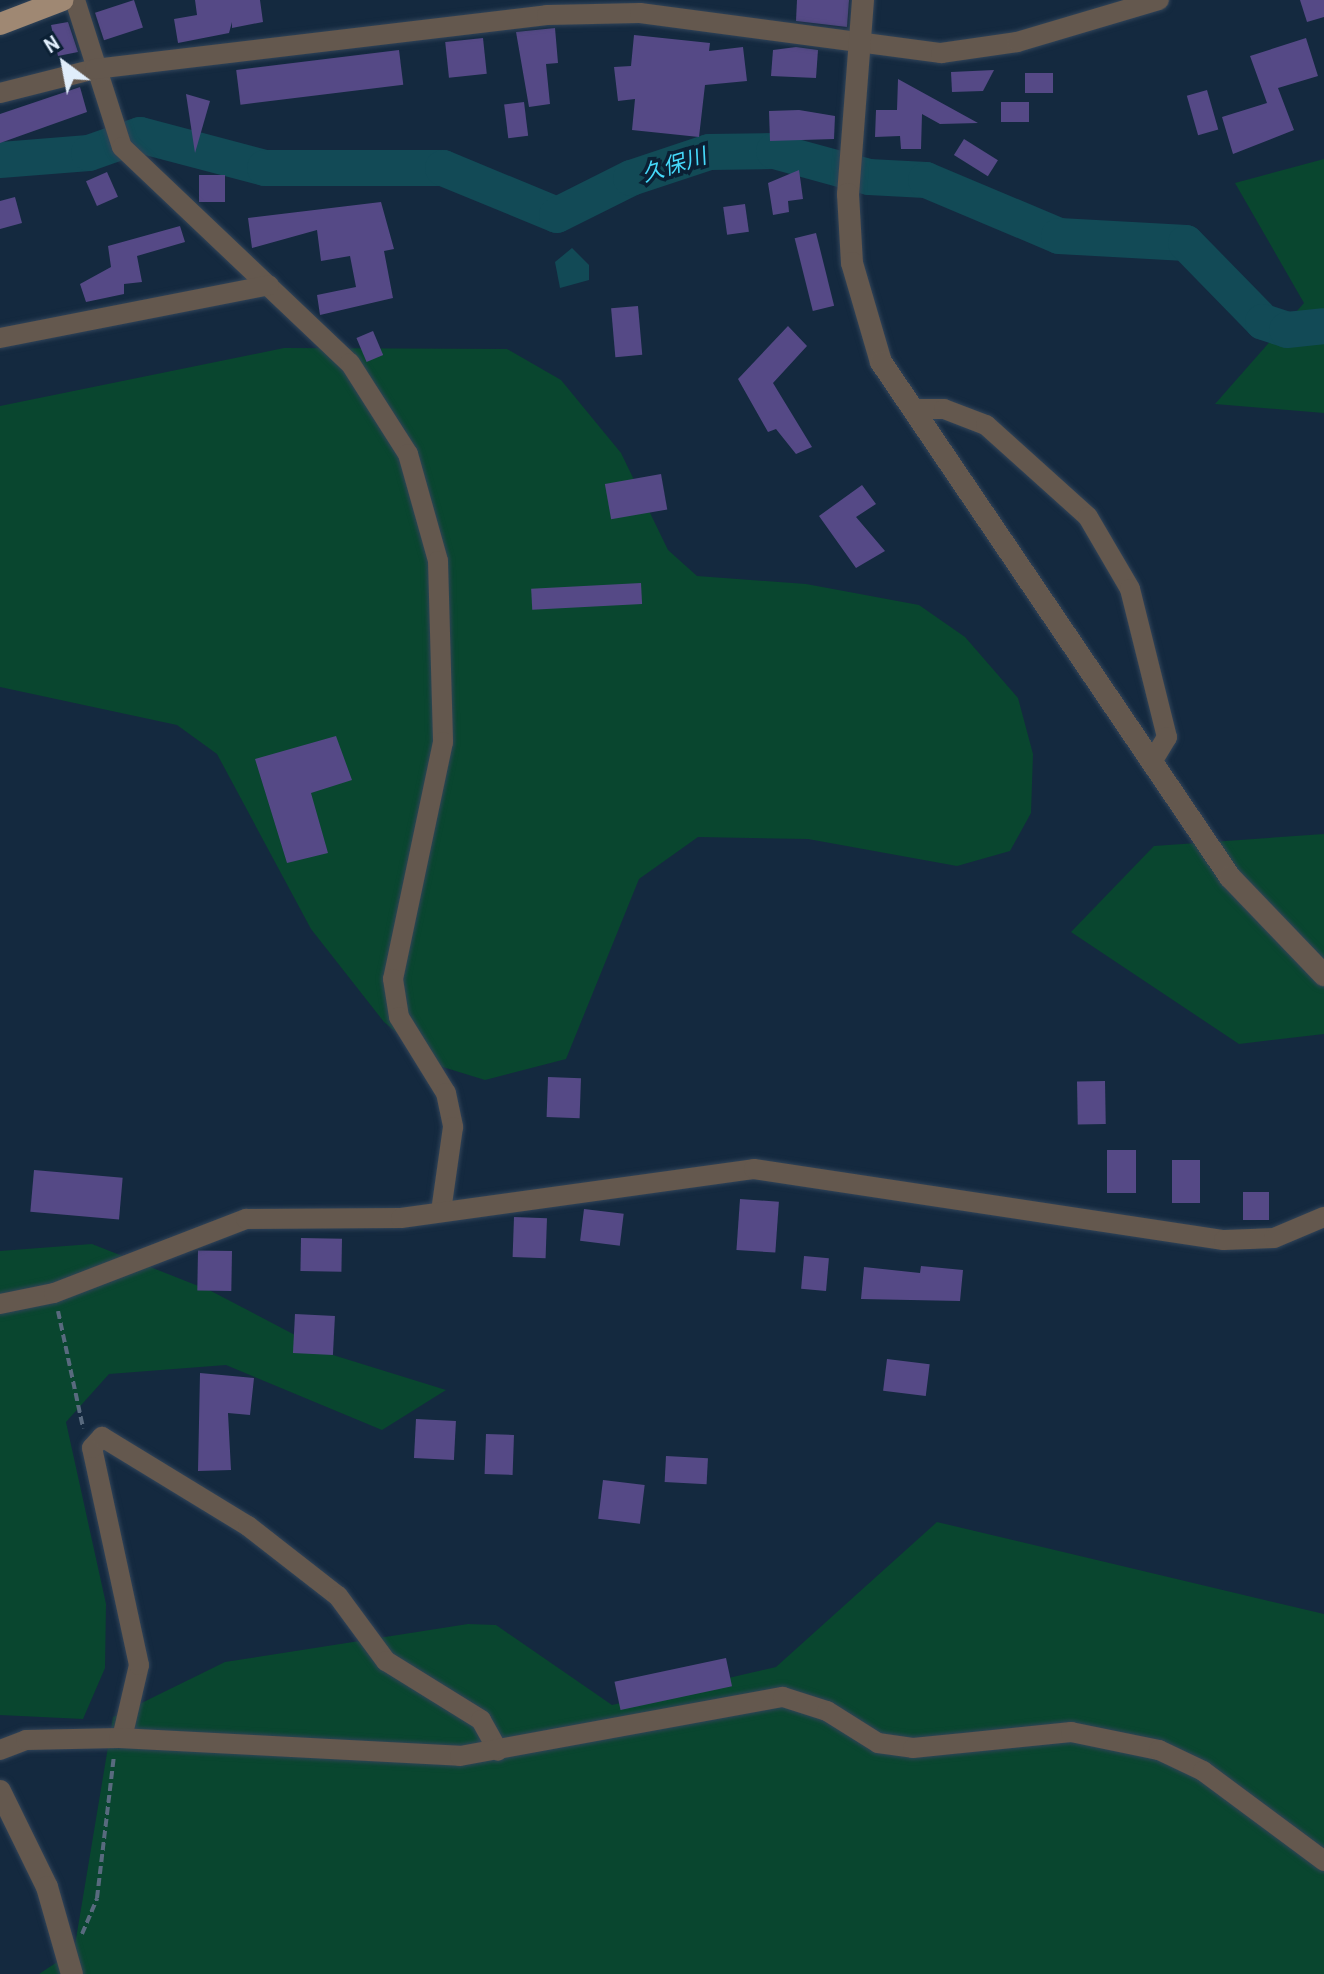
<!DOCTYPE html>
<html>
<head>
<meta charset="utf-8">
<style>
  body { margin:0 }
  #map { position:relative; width:1324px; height:1974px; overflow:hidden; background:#14293f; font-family:"Archivo Narrow","Noto Sans JP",sans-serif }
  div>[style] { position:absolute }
  .green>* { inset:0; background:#09462f }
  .water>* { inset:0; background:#124a56 }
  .river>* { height:36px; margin:-18px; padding:0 18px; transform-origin:18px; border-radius:18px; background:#124a56 }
  .building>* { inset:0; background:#554986; transform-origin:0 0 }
  .path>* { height:4px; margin-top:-2px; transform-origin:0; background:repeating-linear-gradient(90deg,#586a7e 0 8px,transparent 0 12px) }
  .roads { filter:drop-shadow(0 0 2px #314459) drop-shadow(0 0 2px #314459) }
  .minor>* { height:20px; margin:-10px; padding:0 10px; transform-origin:10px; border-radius:10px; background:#64584e }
  .tertiary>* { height:22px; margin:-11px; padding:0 11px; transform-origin:11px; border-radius:11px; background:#64584e }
  .primary>* { height:22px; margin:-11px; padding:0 11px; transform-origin:11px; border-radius:11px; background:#9f8873 }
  span { translate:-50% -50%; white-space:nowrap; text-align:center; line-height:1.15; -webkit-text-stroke:7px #0b2034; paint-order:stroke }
  .water-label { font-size:22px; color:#46d9fa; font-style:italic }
  .north { position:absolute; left:24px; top:24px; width:80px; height:80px; -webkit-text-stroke:6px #0b2034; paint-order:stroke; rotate:328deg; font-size:22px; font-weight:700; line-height:32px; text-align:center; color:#e0edfb }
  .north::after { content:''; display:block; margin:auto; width:28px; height:36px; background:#e0edfb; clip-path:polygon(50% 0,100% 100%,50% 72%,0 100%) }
</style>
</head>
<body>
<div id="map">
  <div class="green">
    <div style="clip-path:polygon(1324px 159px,1324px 413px,1215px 404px,1304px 303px,1235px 183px)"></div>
    <div style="clip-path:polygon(284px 348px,507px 349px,561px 380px,621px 453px,668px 550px,697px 576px,806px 584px,919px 605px,965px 637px,1018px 698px,1033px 754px,1031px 813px,1010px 851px,957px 866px,808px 839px,698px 837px,639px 879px,566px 1059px,485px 1080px,433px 1064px,384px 1022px,311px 929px,217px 754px,177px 725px,0 687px,0 406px)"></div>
    <div style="clip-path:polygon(1324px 834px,1324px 1034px,1239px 1044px,1071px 932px,1154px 846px)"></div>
    <div style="clip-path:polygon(92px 1244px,211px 1291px,333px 1355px,446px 1390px,382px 1430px,226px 1365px,109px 1374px,66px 1422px,106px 1604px,105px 1668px,83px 1719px,0 1715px,0 1251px)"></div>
    <div style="clip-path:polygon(937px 1522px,1324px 1614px,1324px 1974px,39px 1974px,74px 1951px,113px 1717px,225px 1662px,468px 1624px,496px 1625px,612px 1705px,776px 1667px)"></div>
  </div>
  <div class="water">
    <div style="clip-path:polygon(572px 248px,589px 265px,589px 280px,560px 288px,555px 262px)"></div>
  </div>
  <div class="river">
    <div style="left:0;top:160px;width:89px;rotate:-4.5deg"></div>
    <div style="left:89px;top:153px;width:54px;rotate:-19.4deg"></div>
    <div style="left:140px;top:135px;width:129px;rotate:14.8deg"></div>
    <div style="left:265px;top:168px;width:178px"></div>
    <div style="left:443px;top:168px;width:123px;rotate:22.4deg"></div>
    <div style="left:557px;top:215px;width:83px;rotate:-26.6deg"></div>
    <div style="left:631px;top:178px;width:82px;rotate:-18.4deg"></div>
    <div style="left:709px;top:152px;width:65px;rotate:-0.9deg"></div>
    <div style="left:774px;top:151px;width:98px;rotate:15.3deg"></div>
    <div style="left:869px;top:177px;width:57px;rotate:3deg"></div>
    <div style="left:926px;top:180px;width:144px;rotate:22.8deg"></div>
    <div style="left:1059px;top:236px;width:127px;rotate:3.2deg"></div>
    <div style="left:1186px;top:243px;width:110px;rotate:45.7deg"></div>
    <div style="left:1263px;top:322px;width:25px;rotate:18deg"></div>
    <div style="left:1287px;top:330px;width:37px;rotate:-6deg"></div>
  </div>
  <div class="building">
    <div style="left:134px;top:0;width:29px;height:41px;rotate:72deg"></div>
    <div style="clip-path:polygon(195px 0,260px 0,263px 22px,232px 28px,232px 22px,229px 33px,178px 43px,174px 19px,197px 15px)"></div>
    <div style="clip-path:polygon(797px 0,849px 0,847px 27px,796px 21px)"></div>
    <div style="clip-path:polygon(1300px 0,1324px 0,1324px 17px,1307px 22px)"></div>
    <div style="clip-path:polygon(68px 22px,78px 52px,58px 56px,51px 25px)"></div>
    <div style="clip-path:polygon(555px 28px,558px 63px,546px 64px,550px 104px,529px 107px,516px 32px)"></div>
    <div style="clip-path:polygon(634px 35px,710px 43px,709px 51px,743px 47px,747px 81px,705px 85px,699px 137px,632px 130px,635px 99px,618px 101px,614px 67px,631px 66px)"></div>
    <div style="left:483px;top:38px;width:36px;height:38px;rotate:84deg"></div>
    <div style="clip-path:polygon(1306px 38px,1318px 76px,1278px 88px,1294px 130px,1233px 154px,1222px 117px,1267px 103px,1250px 56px)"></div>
    <div style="clip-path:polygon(796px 47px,818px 50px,816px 78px,771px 76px,773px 50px)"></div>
    <div style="left:399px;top:50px;width:35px;height:164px;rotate:83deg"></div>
    <div style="clip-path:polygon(994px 70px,983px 91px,952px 92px,951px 72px)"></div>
    <div style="left:1053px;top:73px;width:20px;height:28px;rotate:90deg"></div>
    <div style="clip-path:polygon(898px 79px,978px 123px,940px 124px,922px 114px,921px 149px,901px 149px,900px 136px,875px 137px,876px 110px,897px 110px)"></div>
    <div style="clip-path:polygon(80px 87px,87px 112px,0 143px,0 114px)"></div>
    <div style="left:1207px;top:90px;width:41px;height:21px;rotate:74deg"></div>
    <div style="clip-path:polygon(186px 94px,210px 101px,195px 153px)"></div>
    <div style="left:524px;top:102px;width:34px;height:20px;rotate:83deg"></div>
    <div style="left:1001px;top:102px;width:28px;height:20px"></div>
    <div style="clip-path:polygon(799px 110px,835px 116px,834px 139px,770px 141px,769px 111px)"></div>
    <div style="left:964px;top:139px;width:40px;height:19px;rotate:32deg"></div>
    <div style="clip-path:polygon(799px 170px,803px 199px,788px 201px,789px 212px,773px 215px,768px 183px)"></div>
    <div style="left:107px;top:172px;width:27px;height:23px;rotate:66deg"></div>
    <div style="left:199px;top:175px;width:26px;height:27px"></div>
    <div style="clip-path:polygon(15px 197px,22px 223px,0 229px,0 201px)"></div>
    <div style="clip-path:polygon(381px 202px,394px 249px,384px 251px,393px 298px,320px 315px,317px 295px,356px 287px,350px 256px,321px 261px,317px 230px,252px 248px,248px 218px)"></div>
    <div style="left:745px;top:204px;width:28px;height:22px;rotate:82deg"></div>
    <div style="clip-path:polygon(180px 226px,185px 242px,137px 256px,142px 282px,124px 284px,124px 294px,86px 302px,80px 284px,111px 267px,108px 246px)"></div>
    <div style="left:816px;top:233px;width:75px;height:22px;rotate:76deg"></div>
    <div style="left:638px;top:306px;width:49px;height:27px;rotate:85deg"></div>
    <div style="clip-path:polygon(788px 326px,807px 346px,773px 383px,812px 447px,796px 454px,776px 429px,768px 432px,738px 379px)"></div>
    <div style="left:373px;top:331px;width:26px;height:18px;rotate:67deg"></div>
    <div style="left:661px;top:474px;width:36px;height:57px;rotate:80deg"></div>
    <div style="clip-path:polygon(862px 485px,876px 504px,856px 517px,885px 551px,856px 568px,819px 516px)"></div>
    <div style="left:641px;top:583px;width:21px;height:110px;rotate:87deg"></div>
    <div style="clip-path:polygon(336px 736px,352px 780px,311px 793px,328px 853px,287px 863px,255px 759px)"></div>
    <div style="left:548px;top:1077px;width:33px;height:40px;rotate:2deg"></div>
    <div style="left:1105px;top:1081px;width:43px;height:28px;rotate:89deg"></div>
    <div style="left:1107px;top:1150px;width:29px;height:43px"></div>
    <div style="left:1200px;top:1160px;width:43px;height:28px;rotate:90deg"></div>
    <div style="left:34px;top:1170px;width:89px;height:42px;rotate:5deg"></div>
    <div style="left:1243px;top:1192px;width:26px;height:28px"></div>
    <div style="left:740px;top:1199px;width:39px;height:51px;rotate:4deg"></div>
    <div style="left:584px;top:1209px;width:40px;height:32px;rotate:7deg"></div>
    <div style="left:514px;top:1217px;width:33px;height:40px;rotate:2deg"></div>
    <div style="left:301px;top:1238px;width:41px;height:33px;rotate:1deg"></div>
    <div style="left:232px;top:1251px;width:40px;height:34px;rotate:91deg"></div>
    <div style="left:804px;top:1256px;width:25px;height:33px;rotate:5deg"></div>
    <div style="clip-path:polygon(921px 1266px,963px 1270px,960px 1301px,861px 1299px,864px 1267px,920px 1273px)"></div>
    <div style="left:295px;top:1314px;width:40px;height:39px;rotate:3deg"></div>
    <div style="left:887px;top:1359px;width:43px;height:32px;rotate:7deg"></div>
    <div style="clip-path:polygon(200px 1373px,254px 1378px,250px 1415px,228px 1413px,231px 1470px,198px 1471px)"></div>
    <div style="left:416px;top:1419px;width:40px;height:39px;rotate:3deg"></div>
    <div style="left:486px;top:1434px;width:28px;height:40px;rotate:2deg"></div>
    <div style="left:666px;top:1456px;width:42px;height:26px;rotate:3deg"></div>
    <div style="left:603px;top:1480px;width:42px;height:39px;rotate:7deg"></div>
    <div style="left:726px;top:1658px;width:29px;height:114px;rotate:78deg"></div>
  </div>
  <div class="path">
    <div style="left:58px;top:1311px;width:120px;rotate:77.9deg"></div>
    <div style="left:82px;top:1934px;width:39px;rotate:-67deg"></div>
    <div style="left:97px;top:1898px;width:143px;rotate:-83.2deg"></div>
  </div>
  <div class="roads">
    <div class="minor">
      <div style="left:75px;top:0;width:154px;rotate:72.3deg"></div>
      <div style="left:122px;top:147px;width:314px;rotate:43.5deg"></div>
      <div style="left:350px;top:363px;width:108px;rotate:57.5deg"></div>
      <div style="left:408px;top:454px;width:111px;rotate:74.3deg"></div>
      <div style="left:438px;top:561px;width:181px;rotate:88.4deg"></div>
      <div style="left:443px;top:742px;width:242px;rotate:101.9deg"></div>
      <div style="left:393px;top:979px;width:38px;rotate:81deg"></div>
      <div style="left:399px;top:1017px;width:89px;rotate:58.3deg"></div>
      <div style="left:446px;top:1093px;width:35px;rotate:78deg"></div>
      <div style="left:453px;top:1127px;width:85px;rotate:98.1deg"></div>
      <div style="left:0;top:93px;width:98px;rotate:-14.2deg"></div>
      <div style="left:95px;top:69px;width:455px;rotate:-6.8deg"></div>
      <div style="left:547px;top:15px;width:93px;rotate:-1.2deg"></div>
      <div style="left:640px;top:13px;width:304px;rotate:7.6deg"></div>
      <div style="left:941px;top:53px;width:77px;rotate:-8.2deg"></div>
      <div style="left:1017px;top:42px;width:148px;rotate:-16.5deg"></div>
      <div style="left:0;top:338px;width:274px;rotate:-11.1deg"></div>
      <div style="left:914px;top:409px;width:30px"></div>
      <div style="left:944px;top:409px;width:45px;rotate:20.9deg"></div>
      <div style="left:986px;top:425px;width:137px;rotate:42deg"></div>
      <div style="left:1088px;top:517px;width:83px;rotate:59.7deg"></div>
      <div style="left:1130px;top:589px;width:153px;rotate:76deg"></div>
      <div style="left:1167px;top:737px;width:29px;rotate:121deg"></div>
      <div style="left:0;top:1304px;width:55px;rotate:-11.5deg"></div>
      <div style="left:54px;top:1293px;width:206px;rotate:-21.1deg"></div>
      <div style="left:246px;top:1219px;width:155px;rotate:-0.4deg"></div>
      <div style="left:401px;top:1218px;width:356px;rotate:-7.9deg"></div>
      <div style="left:754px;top:1169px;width:475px;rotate:8.6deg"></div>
      <div style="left:1224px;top:1240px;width:50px;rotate:-2.3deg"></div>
      <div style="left:1274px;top:1238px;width:54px;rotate:-22.8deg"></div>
      <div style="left:122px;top:1738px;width:75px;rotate:-76.9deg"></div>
      <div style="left:139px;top:1665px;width:222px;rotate:-102.2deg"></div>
      <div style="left:92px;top:1448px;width:15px;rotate:-48deg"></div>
      <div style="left:102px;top:1437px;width:171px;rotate:31.4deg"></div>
      <div style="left:248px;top:1526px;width:114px;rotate:37.9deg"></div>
      <div style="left:338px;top:1596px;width:81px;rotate:53.6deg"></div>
      <div style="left:386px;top:1661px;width:112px;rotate:31.8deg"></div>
      <div style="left:481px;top:1720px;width:35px;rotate:61deg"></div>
      <div style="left:0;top:1750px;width:28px;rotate:-21deg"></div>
      <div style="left:26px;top:1740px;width:93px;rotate:-1.2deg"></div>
      <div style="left:119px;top:1738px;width:341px;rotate:3deg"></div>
      <div style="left:460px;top:1756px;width:328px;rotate:-10.4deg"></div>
      <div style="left:783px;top:1697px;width:46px;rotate:17.7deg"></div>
      <div style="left:827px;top:1711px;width:60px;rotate:32.1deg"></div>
      <div style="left:878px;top:1743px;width:35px;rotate:8deg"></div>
      <div style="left:913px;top:1748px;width:159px;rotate:-5.8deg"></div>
      <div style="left:1071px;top:1732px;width:90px;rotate:11.6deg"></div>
      <div style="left:1159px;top:1750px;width:49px;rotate:25.5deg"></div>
      <div style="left:1203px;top:1771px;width:151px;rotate:36.6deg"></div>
    </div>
    <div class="tertiary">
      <div style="left:863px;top:0;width:195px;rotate:94.4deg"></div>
      <div style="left:848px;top:194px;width:69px;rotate:86.7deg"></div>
      <div style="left:852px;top:263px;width:103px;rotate:73.7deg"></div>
      <div style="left:881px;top:362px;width:622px;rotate:55.88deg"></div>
      <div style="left:1230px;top:877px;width:136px;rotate:46.2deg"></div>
      <div style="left:0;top:1791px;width:107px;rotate:63.9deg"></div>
      <div style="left:47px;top:1887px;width:91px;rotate:74deg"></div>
    </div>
    <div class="primary">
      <div style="left:0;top:24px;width:67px;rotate:-20.9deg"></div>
    </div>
  </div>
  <div class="water-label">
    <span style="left:674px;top:165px;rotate:-17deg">久保川</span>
  </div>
  <div class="north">N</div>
</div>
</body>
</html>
